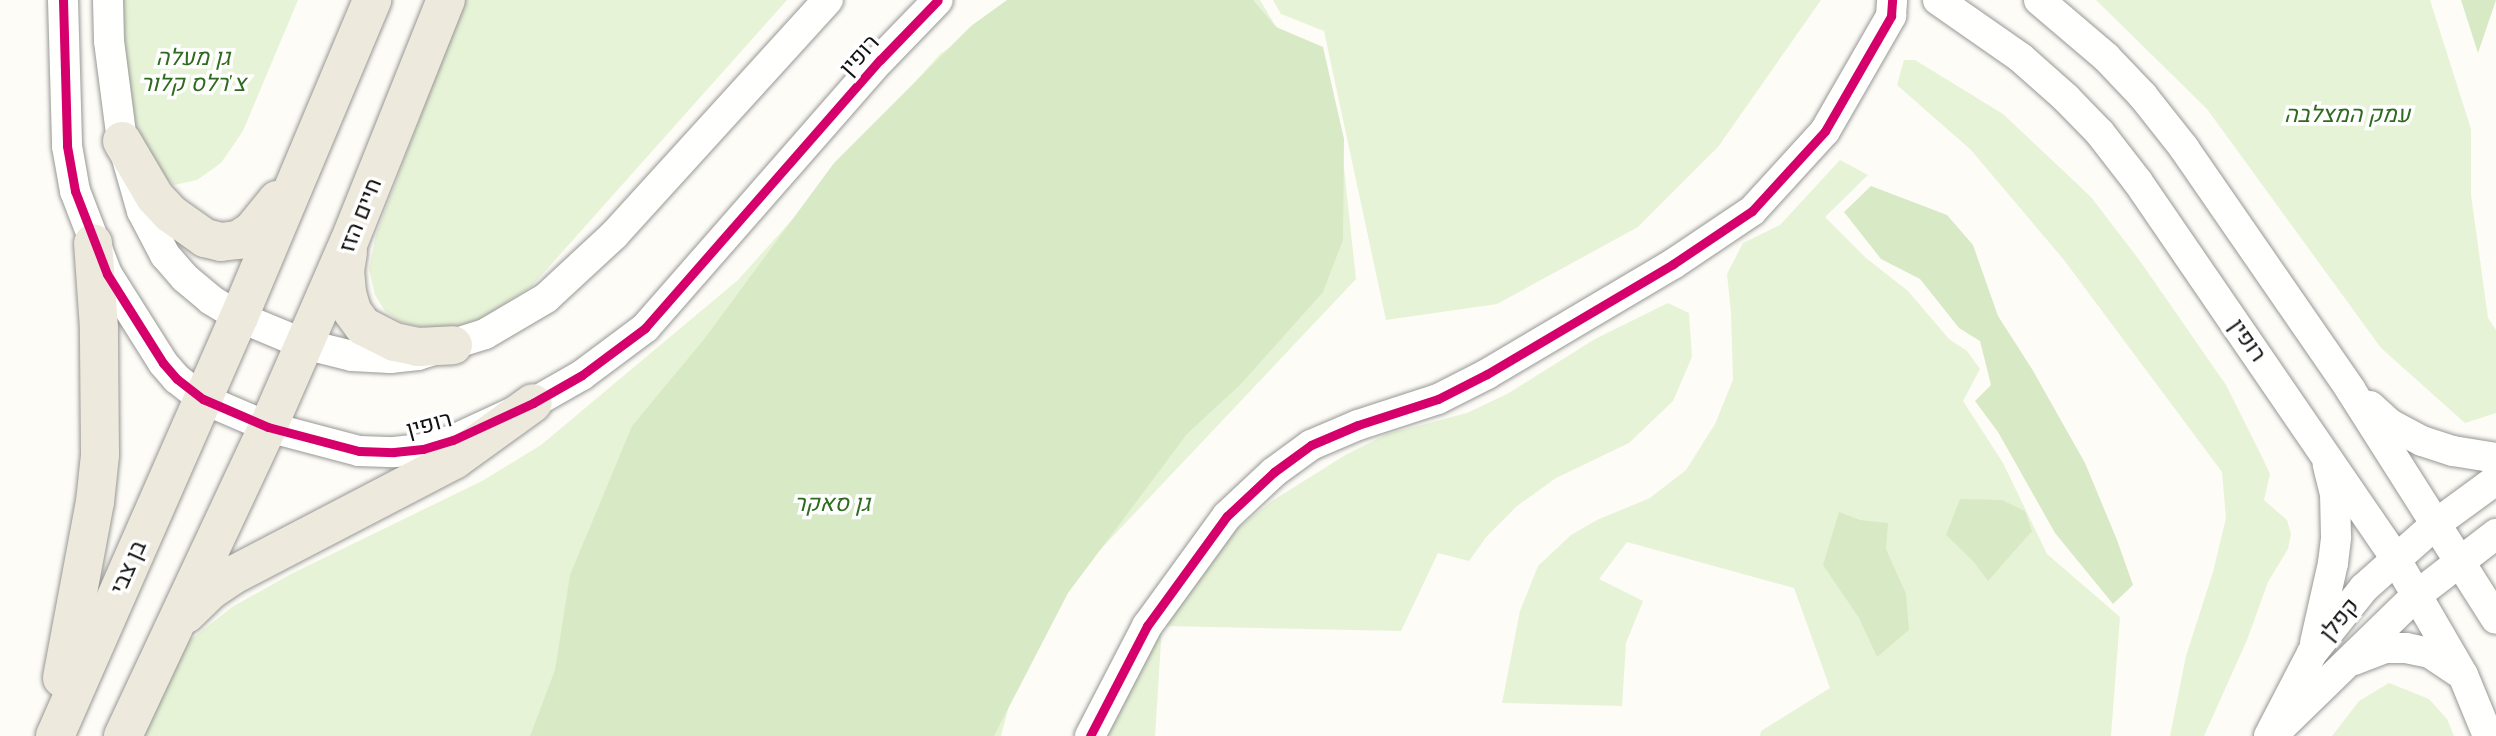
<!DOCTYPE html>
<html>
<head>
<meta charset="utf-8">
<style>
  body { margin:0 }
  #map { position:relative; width:2496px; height:736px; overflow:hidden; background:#fdfcf7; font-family:"PT Serif",Heebo,serif }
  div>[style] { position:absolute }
  .green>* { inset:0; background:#e7f3d7 }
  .forest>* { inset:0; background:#d8eac5 }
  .roads { filter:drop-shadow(0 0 2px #979795) drop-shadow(0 0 2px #979795) }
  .minor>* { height:30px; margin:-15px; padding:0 15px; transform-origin:15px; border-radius:15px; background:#fffffe }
  .major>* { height:38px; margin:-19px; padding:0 19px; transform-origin:19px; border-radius:19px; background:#ede9dc }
  .cycleway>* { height:9px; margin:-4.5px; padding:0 4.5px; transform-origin:4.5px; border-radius:4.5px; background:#d6006c }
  span { translate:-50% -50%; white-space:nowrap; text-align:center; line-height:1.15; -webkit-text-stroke:7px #fff; paint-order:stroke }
  .street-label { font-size:23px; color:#111 }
  .park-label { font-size:23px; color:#2f6b1f; font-style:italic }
</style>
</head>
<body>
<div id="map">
  <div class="green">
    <div style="clip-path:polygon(121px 0,298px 0,243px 131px,221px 163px,197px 180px,174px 185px,157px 170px,130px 132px)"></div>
    <div style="clip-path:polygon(464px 0,787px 0,531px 287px,475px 323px,445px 332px,401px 322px,385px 311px,375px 295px,369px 269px,376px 235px)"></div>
    <div style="clip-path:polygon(1020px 0,1260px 0,1275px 25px,1311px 58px,1342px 150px,1356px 279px,1031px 623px,1001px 736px,142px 736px,188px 642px,232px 607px,291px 574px,482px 481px,541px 445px,738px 280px,940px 54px)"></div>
    <div style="clip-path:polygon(1273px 0,1821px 0,1718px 147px,1638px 227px,1497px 304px,1386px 320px,1324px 31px,1281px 14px)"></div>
    <div style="clip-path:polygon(2096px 0,2430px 0,2471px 129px,2471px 195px,2488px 318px,2496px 330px,2496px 413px,2465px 423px,2381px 348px,2207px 109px)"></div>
    <div style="clip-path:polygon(1904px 60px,1915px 60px,2003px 114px,2091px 197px,2140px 261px,2226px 385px,2263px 459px,2270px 474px,2264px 500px,2287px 520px,2291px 534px,2288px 549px,2268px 582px,2247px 640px,2204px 736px,2170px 736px,2186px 656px,2213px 572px,2226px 518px,2222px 472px,2064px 260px,1971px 150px,1897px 85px)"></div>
    <div style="clip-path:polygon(1840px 160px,1868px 175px,1825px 217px,1866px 258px,1908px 291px,1949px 339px,1967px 351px,1980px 369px,1963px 401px,2003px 463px,2047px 554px,2120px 617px,2111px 736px,1760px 736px,1761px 731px,1830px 688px,1794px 588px,1627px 542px,1599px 579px,1643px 601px,1626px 643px,1622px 706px,1502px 703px,1520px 611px,1538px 566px,1571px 535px,1597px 520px,1650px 498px,1686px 470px,1715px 424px,1733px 380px,1731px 313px,1727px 274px,1743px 243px,1780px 225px)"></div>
    <div style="clip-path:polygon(1668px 303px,1689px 313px,1692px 357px,1673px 401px,1629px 443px,1556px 478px,1517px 506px,1487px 536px,1469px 561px,1438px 553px,1401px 631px,1162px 626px,1155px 736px,1100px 736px,1158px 611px,1227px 537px,1272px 501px,1347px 454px,1387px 434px,1467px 413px,1507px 394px,1595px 339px)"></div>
    <div style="clip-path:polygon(2389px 683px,2429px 699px,2447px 719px,2454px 736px,2332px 736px,2359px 701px)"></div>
  </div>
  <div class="forest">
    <div style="clip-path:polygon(1007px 0,1253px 0,1276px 27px,1323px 47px,1344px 139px,1343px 240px,1323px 292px,1240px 385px,1187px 434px,1068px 593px,994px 736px,530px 736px,555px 670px,570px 575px,632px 426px,705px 338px,834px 163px,971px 26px)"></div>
    <div style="clip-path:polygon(2461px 0,2496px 0,2478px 53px)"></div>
    <div style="clip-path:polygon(1871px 186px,1947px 215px,1973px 245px,1998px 316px,2032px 369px,2085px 463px,2117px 540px,2133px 585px,2113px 604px,2055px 533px,1998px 432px,1975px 401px,1991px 385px,1980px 341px,1959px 328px,1920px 279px,1881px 259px,1844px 212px)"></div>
    <div style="clip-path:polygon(1960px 499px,2002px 500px,2025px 511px,2032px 531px,1988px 581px,1973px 561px,1946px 535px)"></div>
    <div style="clip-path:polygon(1839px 512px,1860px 520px,1888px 523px,1886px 549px,1906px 594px,1909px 630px,1877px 657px,1859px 618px,1823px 565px)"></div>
  </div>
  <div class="roads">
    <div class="minor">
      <div style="left:63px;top:0;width:146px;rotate:88.4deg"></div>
      <div style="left:67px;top:146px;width:46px;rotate:79.9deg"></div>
      <div style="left:75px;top:191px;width:89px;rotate:68.9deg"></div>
      <div style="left:107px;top:274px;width:105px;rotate:57.8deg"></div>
      <div style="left:163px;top:363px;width:21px;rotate:49deg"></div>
      <div style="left:177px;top:379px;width:33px;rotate:38deg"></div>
      <div style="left:203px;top:399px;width:71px;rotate:23.3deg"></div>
      <div style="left:268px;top:427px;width:94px;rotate:14.8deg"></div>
      <div style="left:359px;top:451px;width:35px;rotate:2deg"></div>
      <div style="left:394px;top:452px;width:29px;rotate:-6deg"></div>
      <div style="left:423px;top:449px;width:31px;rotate:-17deg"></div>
      <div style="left:453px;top:440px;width:88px;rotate:-24.8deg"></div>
      <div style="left:533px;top:403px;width:56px;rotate:-29.7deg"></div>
      <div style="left:582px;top:375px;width:79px;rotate:-36.7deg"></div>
      <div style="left:645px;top:328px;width:356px;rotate:-48.8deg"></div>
      <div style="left:880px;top:60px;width:83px;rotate:-46deg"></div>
      <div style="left:108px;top:0;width:41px;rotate:88.6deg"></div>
      <div style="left:109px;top:41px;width:101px;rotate:82.6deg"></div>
      <div style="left:122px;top:141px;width:73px;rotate:74.1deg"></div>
      <div style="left:142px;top:211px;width:50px;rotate:62.4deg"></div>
      <div style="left:165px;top:255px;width:30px;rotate:49deg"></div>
      <div style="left:185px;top:278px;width:34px;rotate:40deg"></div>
      <div style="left:211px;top:300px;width:33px;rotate:31deg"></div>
      <div style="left:239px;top:317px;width:70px;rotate:22.6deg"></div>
      <div style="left:304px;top:344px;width:49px;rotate:14deg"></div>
      <div style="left:352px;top:356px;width:38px;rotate:3deg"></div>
      <div style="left:390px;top:358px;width:28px;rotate:-6deg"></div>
      <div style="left:418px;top:355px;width:70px;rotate:-17.4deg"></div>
      <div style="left:485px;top:334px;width:71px;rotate:-30.5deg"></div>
      <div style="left:546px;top:298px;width:93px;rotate:-42.8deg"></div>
      <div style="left:614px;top:235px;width:318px;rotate:-47.7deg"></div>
      <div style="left:1938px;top:0;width:101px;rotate:34.9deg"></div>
      <div style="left:2021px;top:58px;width:60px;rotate:41.6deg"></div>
      <div style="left:2066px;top:98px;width:49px;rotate:45.8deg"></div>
      <div style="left:2100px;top:133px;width:62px;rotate:52.2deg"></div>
      <div style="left:2138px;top:182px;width:455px;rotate:55.6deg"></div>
      <div style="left:2395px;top:558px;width:135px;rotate:59.8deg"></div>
      <div style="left:2463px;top:675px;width:66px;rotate:67.7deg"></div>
      <div style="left:2039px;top:0;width:88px;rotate:40.4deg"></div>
      <div style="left:2106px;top:57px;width:54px;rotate:46.5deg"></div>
      <div style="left:2143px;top:96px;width:66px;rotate:51.7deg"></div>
      <div style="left:2184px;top:148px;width:293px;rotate:55.4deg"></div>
      <div style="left:2350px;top:389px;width:272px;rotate:57.6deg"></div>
      <div style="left:2370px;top:406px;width:27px;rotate:42deg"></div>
      <div style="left:2390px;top:424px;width:36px;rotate:28deg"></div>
      <div style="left:2422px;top:441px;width:33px;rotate:18deg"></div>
      <div style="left:2453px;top:451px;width:44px;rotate:9.2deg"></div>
      <div style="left:2315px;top:643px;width:82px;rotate:-77.3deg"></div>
      <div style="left:2333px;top:563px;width:26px;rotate:-83deg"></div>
      <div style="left:2336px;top:537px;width:43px;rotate:-91.3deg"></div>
      <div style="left:2335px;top:494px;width:30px;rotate:-104deg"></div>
      <div style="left:2354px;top:660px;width:34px;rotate:-21deg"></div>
      <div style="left:2386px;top:648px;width:20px"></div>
      <div style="left:2406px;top:648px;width:25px;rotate:12deg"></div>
      <div style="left:2430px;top:653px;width:36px;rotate:34deg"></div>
      <div style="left:2280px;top:728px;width:191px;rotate:-44.2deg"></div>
      <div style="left:2417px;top:595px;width:100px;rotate:-37.7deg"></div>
      <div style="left:1090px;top:736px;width:124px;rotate:-62.6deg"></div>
      <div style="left:1147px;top:626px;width:136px;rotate:-54deg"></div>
      <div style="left:1227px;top:516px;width:64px;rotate:-43.1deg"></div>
      <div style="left:1274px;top:472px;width:46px;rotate:-36.1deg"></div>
      <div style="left:1311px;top:445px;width:51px;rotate:-23.1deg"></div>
      <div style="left:1358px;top:425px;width:84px;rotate:-18deg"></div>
      <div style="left:1438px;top:399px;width:55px;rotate:-27deg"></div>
      <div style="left:1487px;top:374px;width:216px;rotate:-30.6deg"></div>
      <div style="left:1673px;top:264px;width:95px;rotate:-33.9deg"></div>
      <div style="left:1752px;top:211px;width:108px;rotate:-47.6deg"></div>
      <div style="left:1825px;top:131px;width:133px;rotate:-60.1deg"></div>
      <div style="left:1891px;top:16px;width:16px;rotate:-86deg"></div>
      <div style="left:2269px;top:736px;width:93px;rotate:-62.6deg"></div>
      <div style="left:2312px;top:653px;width:83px;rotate:-51.3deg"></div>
      <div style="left:2364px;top:588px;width:98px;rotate:-41.7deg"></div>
      <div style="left:2437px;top:523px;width:73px;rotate:-36.1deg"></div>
    </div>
    <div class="major">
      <div style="left:122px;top:141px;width:65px;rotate:59.5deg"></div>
      <div style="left:155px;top:197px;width:23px;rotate:47deg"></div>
      <div style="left:171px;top:214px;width:42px;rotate:35.2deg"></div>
      <div style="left:205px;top:238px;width:16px;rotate:14deg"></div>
      <div style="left:221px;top:242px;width:17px;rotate:-7deg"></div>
      <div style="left:238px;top:240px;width:17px;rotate:-33deg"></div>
      <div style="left:252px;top:231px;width:40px;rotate:-51deg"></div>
      <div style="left:348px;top:252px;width:18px;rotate:99deg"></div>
      <div style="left:345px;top:270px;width:23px;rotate:85deg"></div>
      <div style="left:347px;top:293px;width:19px;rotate:74deg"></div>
      <div style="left:352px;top:311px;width:19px;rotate:54deg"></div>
      <div style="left:363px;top:326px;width:36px;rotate:27deg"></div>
      <div style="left:395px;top:342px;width:24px;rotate:12deg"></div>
      <div style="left:418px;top:347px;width:35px;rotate:-3deg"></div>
      <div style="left:186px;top:614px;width:35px;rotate:-44deg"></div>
      <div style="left:211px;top:590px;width:29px;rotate:-34deg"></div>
      <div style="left:235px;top:574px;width:247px;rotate:-27.5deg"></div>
      <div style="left:454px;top:460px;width:97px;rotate:-35.8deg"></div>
      <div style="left:62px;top:678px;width:179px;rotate:-79.4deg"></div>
      <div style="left:95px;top:502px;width:47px;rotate:-83.9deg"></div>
      <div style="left:100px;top:455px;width:127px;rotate:-90.5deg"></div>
      <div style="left:99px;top:328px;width:85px;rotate:-94deg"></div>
      <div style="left:55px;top:736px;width:458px;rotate:-66.3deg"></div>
      <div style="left:239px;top:317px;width:344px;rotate:-67.2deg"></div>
      <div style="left:123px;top:736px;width:341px;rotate:-64.9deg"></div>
      <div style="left:268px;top:427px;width:202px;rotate:-66.4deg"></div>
      <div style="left:349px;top:242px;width:261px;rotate:-68.2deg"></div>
    </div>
  </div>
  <div class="cycleway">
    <div style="left:63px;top:0;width:146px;rotate:88.4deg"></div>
    <div style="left:67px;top:146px;width:46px;rotate:79.9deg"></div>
    <div style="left:75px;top:191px;width:89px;rotate:68.9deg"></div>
    <div style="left:107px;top:274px;width:105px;rotate:57.8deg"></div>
    <div style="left:163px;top:363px;width:21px;rotate:49deg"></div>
    <div style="left:177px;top:379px;width:33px;rotate:38deg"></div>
    <div style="left:203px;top:399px;width:71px;rotate:23.3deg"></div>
    <div style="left:268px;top:427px;width:94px;rotate:14.8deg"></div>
    <div style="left:359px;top:451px;width:35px;rotate:2deg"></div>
    <div style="left:394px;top:452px;width:29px;rotate:-6deg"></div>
    <div style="left:423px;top:449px;width:31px;rotate:-17deg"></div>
    <div style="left:453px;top:440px;width:88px;rotate:-24.8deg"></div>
    <div style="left:533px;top:403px;width:56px;rotate:-29.7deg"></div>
    <div style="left:582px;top:375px;width:79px;rotate:-36.7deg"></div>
    <div style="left:645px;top:328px;width:356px;rotate:-48.8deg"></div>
    <div style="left:880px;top:60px;width:83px;rotate:-46deg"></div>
    <div style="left:1090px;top:736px;width:124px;rotate:-62.6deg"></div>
    <div style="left:1147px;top:626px;width:136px;rotate:-54deg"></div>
    <div style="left:1227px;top:516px;width:64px;rotate:-43.1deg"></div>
    <div style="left:1274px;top:472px;width:46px;rotate:-36.1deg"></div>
    <div style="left:1311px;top:445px;width:51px;rotate:-23.1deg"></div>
    <div style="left:1358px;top:425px;width:84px;rotate:-18deg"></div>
    <div style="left:1438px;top:399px;width:55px;rotate:-27deg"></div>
    <div style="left:1487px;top:374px;width:216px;rotate:-30.6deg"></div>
    <div style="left:1673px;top:264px;width:95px;rotate:-33.9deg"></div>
    <div style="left:1752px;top:211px;width:108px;rotate:-47.6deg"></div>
    <div style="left:1825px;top:131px;width:133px;rotate:-60.1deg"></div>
    <div style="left:1891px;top:16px;width:16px;rotate:-86deg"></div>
  </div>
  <div class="street-label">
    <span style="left:859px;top:55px;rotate:-48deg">רופין</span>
    <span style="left:360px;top:215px;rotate:-68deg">חיים הזז</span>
    <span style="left:2248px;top:340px;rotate:55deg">רופין</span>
    <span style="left:429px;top:424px;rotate:-15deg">רופין</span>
    <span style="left:128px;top:567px;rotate:-66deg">בן צבי</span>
    <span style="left:2339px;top:619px;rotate:-51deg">קפלן</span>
  </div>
  <div class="park-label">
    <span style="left:193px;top:70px">גן מעלה<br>צ'רלס קלור</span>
    <span style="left:2347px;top:114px">עמק המצלבה</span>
    <span style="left:832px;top:503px">גן סאקר</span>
  </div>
</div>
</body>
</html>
